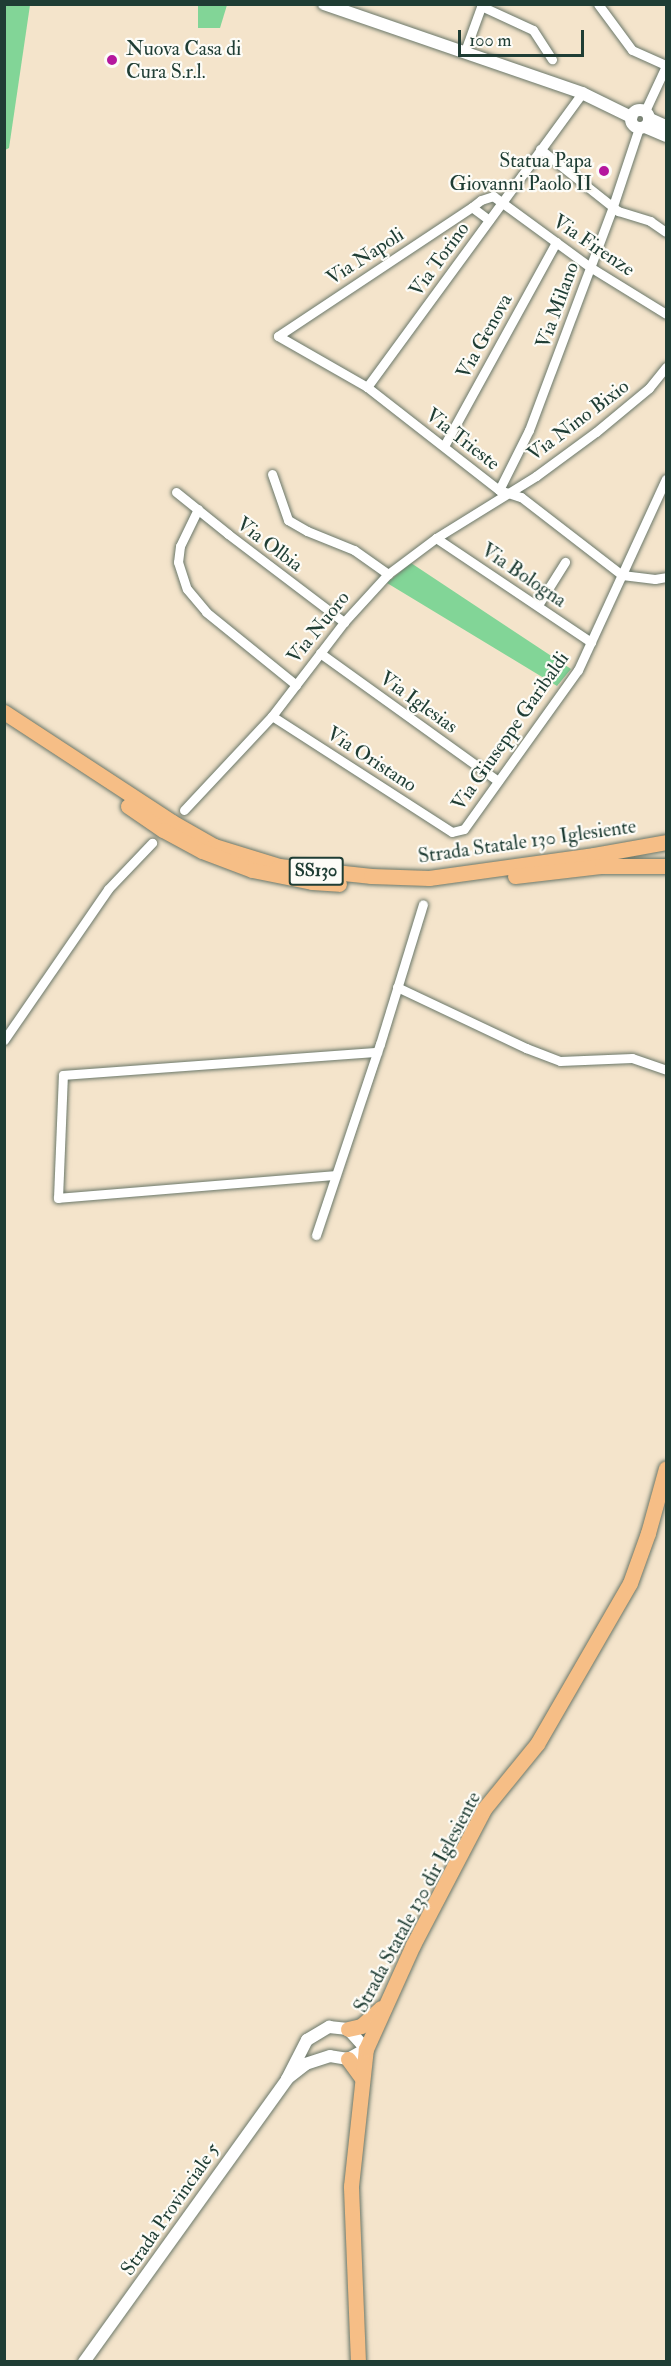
<!DOCTYPE html>
<html>
<head>
<meta charset="utf-8">
<style>
  body { margin:0 }
  #map { position:relative; width:671px; height:2366px; overflow:hidden; background:#f4e4cb; font-family:"IM FELL Double Pica",serif }
  div>[style] { position:absolute }
  .green>* { inset:0; background:#82d597 }
  .roads { filter:drop-shadow(0 0 2px #6a7769) drop-shadow(0 0 2px #6a7769) }
  .minor>* { height:9px; margin:-4.5px; padding:0 4.5px; transform-origin:4.5px; border-radius:4.5px; background:#fff }
  .tertiary>* { height:12px; margin:-6px; padding:0 6px; transform-origin:6px; border-radius:6px; background:#fff }
  .tertiary>.ring { margin:-6px; padding:0; box-sizing:content-box; background:none; border:12px solid #fff; border-radius:50% }
  .primary>* { height:15px; margin:-7.5px; padding:0 7.5px; transform-origin:7.5px; border-radius:7.5px; background:#f6be86 }
  .dots>* { width:16px; height:16px; translate:-50% -50%; box-sizing:border-box; border:3px solid #fdfcf7; border-radius:50% }
  span { translate:-50% -50%; white-space:nowrap; text-align:center; line-height:1.15; -webkit-text-stroke:4.5px #fdfcf7; paint-order:stroke }
  .shield-label span { padding:2px 4px; background:#fdfcf7; border:2px solid; border-radius:4px; -webkit-text-stroke-width:0 }
  .shield-label { font-size:18px; color:#1f3d34; font-weight:700 }
  .poi-label { font-size:20px; color:#1f3d34 }
  .left { translate:0 -50%; text-align:left }
  .right { translate:-100% -50%; text-align:right }
  .street-label { font-size:20px; color:#1f3d34 }
  .frame { position:absolute; inset:0; border:6px solid #1f3d34; pointer-events:none }
  .scale { position:absolute; left:458px; top:30px; width:126px; height:27px; box-sizing:border-box; border:3px solid #1f3d34; border-top:0; padding-left:8px; font-size:18px; line-height:21px; white-space:nowrap; color:#1f3d34; -webkit-text-stroke:4px #fdfcf7; paint-order:stroke }
</style>
</head>
<body>
<div id="map">
  <div class="green">
    <div style="clip-path:polygon(5px 4px,30px 5px,9px 148px,5px 150px)"></div>
    <div style="clip-path:polygon(198px 5px,227px 5px,220px 28px,198px 28px)"></div>
    <div style="clip-path:polygon(411px 563px,509px 628px,571px 669px,557px 686px,387px 583px)"></div>
  </div>
  <div class="roads">
    <div class="minor">
      <div style="left:598px;top:4px;width:57px;rotate:53.5deg"></div>
      <div style="left:632px;top:50px;width:37px;rotate:24deg"></div>
      <div style="left:481px;top:6px;width:57px;rotate:24.8deg"></div>
      <div style="left:533px;top:30px;width:35px;rotate:57deg"></div>
      <div style="left:465px;top:51px;width:50px;rotate:-70.1deg"></div>
      <div style="left:645px;top:111px;width:50px;rotate:-65deg"></div>
      <div style="left:540px;top:149px;width:100px;rotate:38.5deg"></div>
      <div style="left:618px;top:211px;width:34px;rotate:17deg"></div>
      <div style="left:650px;top:221px;width:19px;rotate:35deg"></div>
      <div style="left:472px;top:207px;width:233px;rotate:146.4deg"></div>
      <div style="left:278px;top:336px;width:103px;rotate:29.8deg"></div>
      <div style="left:367px;top:387px;width:167px;rotate:38deg"></div>
      <div style="left:499px;top:490px;width:23px;rotate:18deg"></div>
      <div style="left:521px;top:497px;width:128px;rotate:37.7deg"></div>
      <div style="left:622px;top:575px;width:33px;rotate:7deg"></div>
      <div style="left:655px;top:579px;width:11px;rotate:-10deg"></div>
      <div style="left:489px;top:220px;width:21px;rotate:-143deg"></div>
      <div style="left:472px;top:207px;width:11px;rotate:-38deg"></div>
      <div style="left:481px;top:200px;width:13px;rotate:-18deg"></div>
      <div style="left:493px;top:196px;width:120px;rotate:36.2deg"></div>
      <div style="left:590px;top:267px;width:89px;rotate:31.7deg"></div>
      <div style="left:367px;top:387px;width:364px;rotate:-53.8deg"></div>
      <div style="left:444px;top:446px;width:233px;rotate:-61.2deg"></div>
      <div style="left:272px;top:474px;width:49px;rotate:70.8deg"></div>
      <div style="left:288px;top:520px;width:22px;rotate:30deg"></div>
      <div style="left:307px;top:531px;width:51px;rotate:22deg"></div>
      <div style="left:354px;top:550px;width:42px;rotate:35.2deg"></div>
      <div style="left:499px;top:490px;width:67px;rotate:-63.4deg"></div>
      <div style="left:529px;top:430px;width:239px;rotate:-69.4deg"></div>
      <div style="left:613px;top:206px;width:82px;rotate:-71.6deg"></div>
      <div style="left:176px;top:492px;width:67px;rotate:38.9deg"></div>
      <div style="left:228px;top:534px;width:146px;rotate:37.2deg"></div>
      <div style="left:198px;top:509px;width:41px;rotate:115.9deg"></div>
      <div style="left:180px;top:546px;width:16px;rotate:97deg"></div>
      <div style="left:178px;top:562px;width:28px;rotate:72deg"></div>
      <div style="left:187px;top:589px;width:30px;rotate:50deg"></div>
      <div style="left:206px;top:612px;width:116px;rotate:39deg"></div>
      <div style="left:436px;top:538px;width:187px;rotate:33.9deg"></div>
      <div style="left:538px;top:605px;width:51px;rotate:-57.9deg"></div>
      <div style="left:320px;top:653px;width:219px;rotate:35.7deg"></div>
      <div style="left:272px;top:716px;width:214px;rotate:32.8deg"></div>
      <div style="left:452px;top:832px;width:12px;rotate:-14deg"></div>
      <div style="left:464px;top:829px;width:196px;rotate:-54.4deg"></div>
      <div style="left:578px;top:670px;width:210px;rotate:-65.3deg"></div>
      <div style="left:184px;top:810px;width:129px;rotate:-46.9deg"></div>
      <div style="left:272px;top:716px;width:118px;rotate:-52.5deg"></div>
      <div style="left:344px;top:622px;width:65px;rotate:-47.5deg"></div>
      <div style="left:388px;top:574px;width:60px;rotate:-36.9deg"></div>
      <div style="left:436px;top:538px;width:118px;rotate:-31.8deg"></div>
      <div style="left:536px;top:476px;width:74px;rotate:-36.3deg"></div>
      <div style="left:596px;top:432px;width:69px;rotate:-39.7deg"></div>
      <div style="left:649px;top:388px;width:27px;rotate:-51deg"></div>
      <div style="left:397px;top:987px;width:143px;rotate:25.3deg"></div>
      <div style="left:526px;top:1048px;width:36px;rotate:21deg"></div>
      <div style="left:560px;top:1061px;width:72px;rotate:-2.4deg"></div>
      <div style="left:632px;top:1058px;width:36px;rotate:19deg"></div>
      <div style="left:4px;top:1040px;width:183px;rotate:-55.4deg"></div>
      <div style="left:108px;top:889px;width:64px;rotate:-46.3deg"></div>
      <div style="left:335px;top:1175px;width:278px;rotate:175.3deg"></div>
      <div style="left:58px;top:1198px;width:123px;rotate:-87.7deg"></div>
      <div style="left:63px;top:1075px;width:315px;rotate:-4.2deg"></div>
      <div style="left:316px;top:1235px;width:201px;rotate:-71.5deg"></div>
      <div style="left:380px;top:1044px;width:146px;rotate:-72.9deg"></div>
    </div>
    <div class="tertiary">
      <div style="left:324px;top:4px;width:273px;rotate:19deg"></div>
      <div style="left:582px;top:93px;width:55px;rotate:26.1deg"></div>
      <div class="ring" style="left:631px;top:110px;width:6px;height:6px"></div>
      <div style="left:650px;top:119px;width:17px;rotate:24deg"></div>
      <div style="left:645px;top:127px;width:23px;rotate:23deg"></div>
      <div style="left:84px;top:2362px;width:348px;rotate:-54.3deg"></div>
      <div style="left:287px;top:2079px;width:44px;rotate:-62.9deg"></div>
      <div style="left:307px;top:2040px;width:26px;rotate:-31deg"></div>
      <div style="left:329px;top:2027px;width:19px;rotate:6deg"></div>
      <div style="left:348px;top:2029px;width:27px;rotate:48deg"></div>
      <div style="left:366px;top:2049px;width:21px;rotate:151deg"></div>
      <div style="left:348px;top:2059px;width:18px;rotate:-171deg"></div>
      <div style="left:330px;top:2056px;width:25px;rotate:162deg"></div>
      <div style="left:306px;top:2064px;width:24px;rotate:142deg"></div>
    </div>
    <div class="primary">
      <div style="left:4px;top:712px;width:201px;rotate:33.2deg"></div>
      <div style="left:172px;top:822px;width:48px;rotate:29.7deg"></div>
      <div style="left:214px;top:846px;width:68px;rotate:17.1deg"></div>
      <div style="left:279px;top:866px;width:93px;rotate:6.2deg"></div>
      <div style="left:371px;top:876px;width:58px;rotate:2deg"></div>
      <div style="left:429px;top:878px;width:167px;rotate:-7.9deg"></div>
      <div style="left:594px;top:855px;width:73px;rotate:-10.2deg"></div>
      <div style="left:128px;top:806px;width:42px;rotate:34.4deg"></div>
      <div style="left:163px;top:830px;width:44px;rotate:28.3deg"></div>
      <div style="left:202px;top:851px;width:53px;rotate:20.8deg"></div>
      <div style="left:252px;top:870px;width:61px;rotate:11.3deg"></div>
      <div style="left:312px;top:882px;width:27px;rotate:4deg"></div>
      <div style="left:515px;top:876px;width:88px;rotate:-6.6deg"></div>
      <div style="left:602px;top:866px;width:64px"></div>
      <div style="left:348px;top:2029px;width:13px;rotate:-13deg"></div>
      <div style="left:361px;top:2026px;width:27px;rotate:-42deg"></div>
      <div style="left:348px;top:2059px;width:24px;rotate:54deg"></div>
      <div style="left:358px;top:2362px;width:176px;rotate:-92.3deg"></div>
      <div style="left:351px;top:2186px;width:138px;rotate:-83.8deg"></div>
      <div style="left:366px;top:2049px;width:114px;rotate:-65.7deg"></div>
      <div style="left:413px;top:1945px;width:153px;rotate:-62.4deg"></div>
      <div style="left:484px;top:1809px;width:84px;rotate:-50.8deg"></div>
      <div style="left:537px;top:1744px;width:186px;rotate:-60deg"></div>
      <div style="left:630px;top:1583px;width:53px;rotate:-70.2deg"></div>
      <div style="left:648px;top:1533px;width:67px;rotate:-74.5deg"></div>
    </div>
  </div>
  <div class="dots">
    <div style="left:112px;top:60px;background:#b5179e"></div>
    <div style="left:604px;top:171px;background:#b5179e"></div>
  </div>
  <div class="shield-label">
    <span style="left:316px;top:871px">SS130</span>
  </div>
  <div class="poi-label">
    <span class="left" style="left:126px;top:60px">Nuova Casa di<br>Cura S.r.l.</span>
    <span class="right" style="left:592px;top:172px">Statua Papa<br>Giovanni Paolo II</span>
  </div>
  <div class="street-label">
    <span style="left:594px;top:245px;rotate:34deg">Via Firenze</span>
    <span style="left:365px;top:256px;rotate:-33deg">Via Napoli</span>
    <span style="left:439px;top:259px;rotate:-54deg">Via Torino</span>
    <span style="left:557px;top:305px;rotate:-70deg">Via Milano</span>
    <span style="left:484px;top:336px;rotate:-61deg">Via Genova</span>
    <span style="left:578px;top:420px;rotate:-37deg">Via Nino Bixio</span>
    <span style="left:463px;top:439px;rotate:38deg">Via Trieste</span>
    <span style="left:270px;top:544px;rotate:37deg">Via Olbia</span>
    <span style="left:524px;top:575px;rotate:34deg">Via Bologna</span>
    <span style="left:318px;top:627px;rotate:-51deg">Via Nuoro</span>
    <span style="left:419px;top:702px;rotate:36deg">Via Iglesias</span>
    <span style="left:510px;top:731px;rotate:-55deg">Via Giuseppe Garibaldi</span>
    <span style="left:372px;top:759px;rotate:33deg">Via Oristano</span>
    <span style="left:527px;top:841px;rotate:-8deg">Strada Statale 130 Iglesiente</span>
    <span style="left:417px;top:1902px;rotate:-62deg">Strada Statale 130 dir Iglesiente</span>
    <span style="left:170px;top:2209px;rotate:-55deg">Strada Provinciale 5</span>
  </div>
  <div class="frame"></div>
  <div class="scale">100 m</div>
</div>
</body>
</html>
